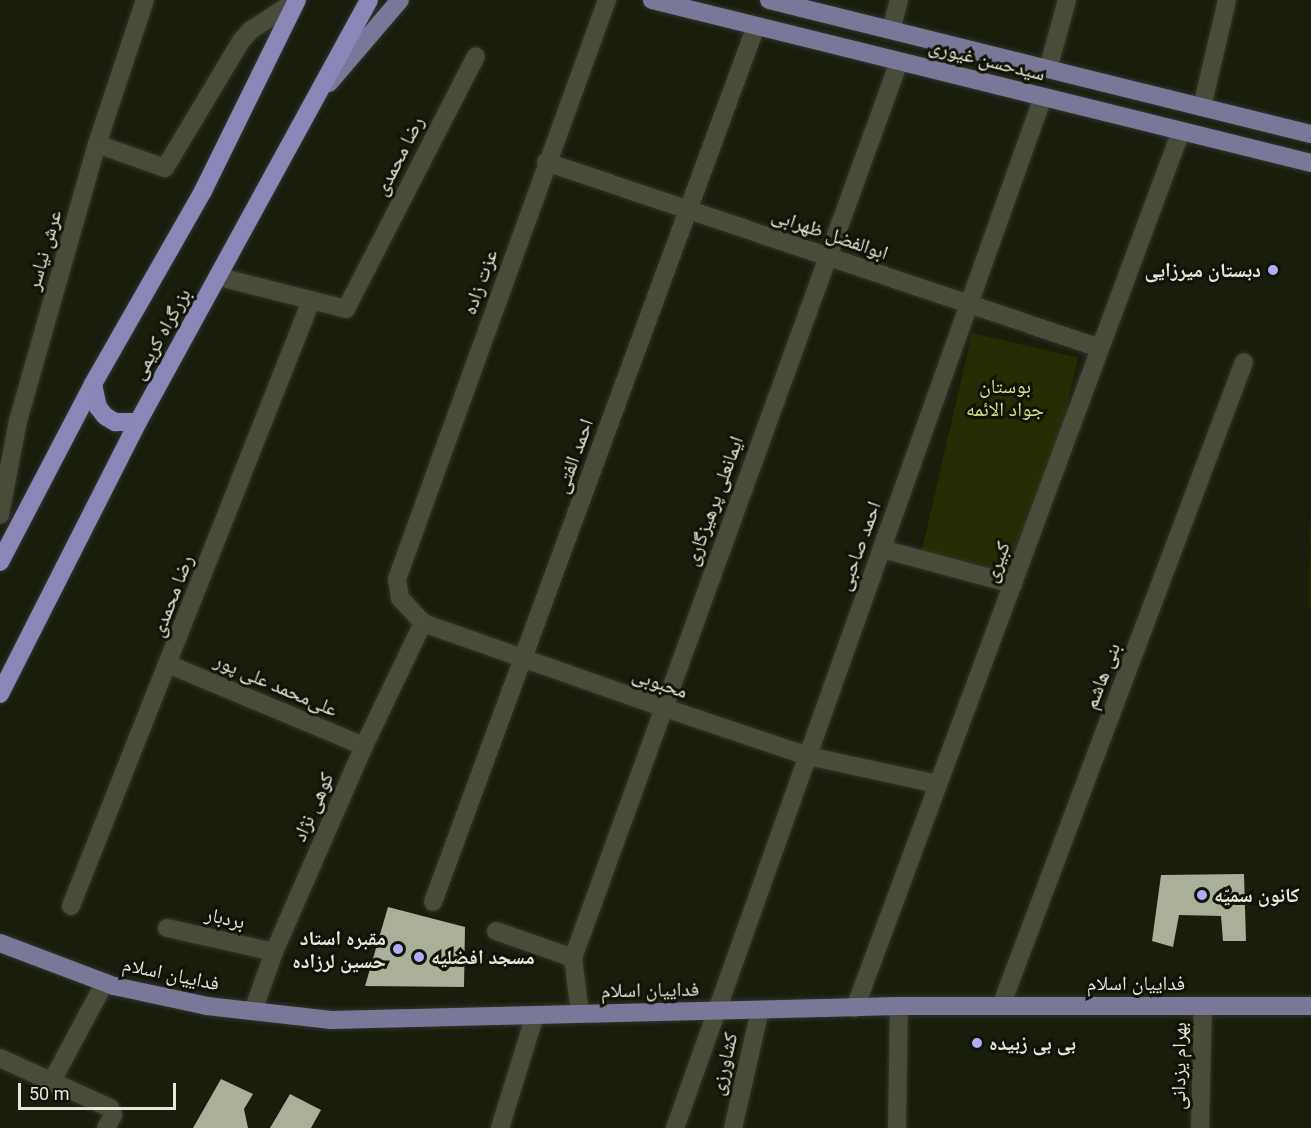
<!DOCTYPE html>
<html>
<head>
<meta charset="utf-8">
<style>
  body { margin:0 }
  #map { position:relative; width:1311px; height:1128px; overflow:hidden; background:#191d0c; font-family:Roboto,"Noto Naskh Arabic",sans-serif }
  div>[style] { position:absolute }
  .green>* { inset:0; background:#262c02; transform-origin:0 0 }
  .building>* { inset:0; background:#a9af99 }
  .roads { filter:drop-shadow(0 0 2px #32342c) drop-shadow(0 0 2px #32342c) }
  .minor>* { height:18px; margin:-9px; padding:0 9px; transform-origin:9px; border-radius:9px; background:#484c39 }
  .primary>* { height:18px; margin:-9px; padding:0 9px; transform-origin:9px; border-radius:9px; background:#797898 }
  .trunk>* { height:18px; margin:-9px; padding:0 9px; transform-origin:9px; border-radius:9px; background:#8986b8 }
  .dots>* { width:16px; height:16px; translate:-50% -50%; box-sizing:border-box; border:3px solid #111404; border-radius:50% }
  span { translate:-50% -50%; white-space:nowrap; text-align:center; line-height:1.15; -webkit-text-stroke:6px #111404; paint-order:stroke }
  .street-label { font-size:20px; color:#e5e8dc }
  .poi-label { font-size:20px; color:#e5e8dc; font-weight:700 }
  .right { translate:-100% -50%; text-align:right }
  .left { translate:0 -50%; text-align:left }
  .park-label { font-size:20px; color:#d2e58f }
  .scale { position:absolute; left:18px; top:1083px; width:158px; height:27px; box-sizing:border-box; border:3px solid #e5e8dc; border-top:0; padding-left:8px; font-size:18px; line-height:21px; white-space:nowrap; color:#e5e8dc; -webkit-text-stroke:4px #111404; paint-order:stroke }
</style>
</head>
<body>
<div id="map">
  <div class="green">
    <div style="left:972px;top:333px;width:109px;height:226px;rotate:13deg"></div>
    <div style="clip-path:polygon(1311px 495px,1311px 608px,1309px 608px)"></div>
  </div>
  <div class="building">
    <div style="clip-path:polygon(1244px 874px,1246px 941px,1223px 941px,1221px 916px,1179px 915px,1173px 947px,1152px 941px,1161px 875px)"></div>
    <div style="clip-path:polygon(388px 907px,465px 927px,464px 987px,365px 986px)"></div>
    <div style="clip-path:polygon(221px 1079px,253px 1094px,244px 1109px,248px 1128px,193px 1128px)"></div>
    <div style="clip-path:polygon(290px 1094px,321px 1110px,311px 1128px,270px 1128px)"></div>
  </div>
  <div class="roads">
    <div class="minor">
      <div style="left:607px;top:0;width:616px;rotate:109.94deg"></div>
      <div style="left:397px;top:579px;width:19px;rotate:81deg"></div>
      <div style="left:400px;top:598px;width:34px;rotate:47deg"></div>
      <div style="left:423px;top:623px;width:253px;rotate:19.4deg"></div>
      <div style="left:662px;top:707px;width:154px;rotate:18.6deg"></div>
      <div style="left:808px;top:756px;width:133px;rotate:12.2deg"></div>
      <div style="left:891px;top:30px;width:31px;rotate:-75deg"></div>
      <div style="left:1048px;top:69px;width:72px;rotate:-74.6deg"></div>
      <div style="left:1202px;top:107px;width:110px;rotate:-76.8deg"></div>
      <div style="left:97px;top:144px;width:72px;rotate:19.4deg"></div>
      <div style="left:165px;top:168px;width:148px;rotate:-59.1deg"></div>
      <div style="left:241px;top:41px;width:15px;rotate:-48deg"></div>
      <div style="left:251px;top:30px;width:55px;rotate:-33.1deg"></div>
      <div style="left:546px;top:162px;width:584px;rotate:18.56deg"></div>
      <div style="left:219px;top:277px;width:131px;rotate:14.1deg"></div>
      <div style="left:346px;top:309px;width:284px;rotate:-62.8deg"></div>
      <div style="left:0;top:515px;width:96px;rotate:-79.2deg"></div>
      <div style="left:18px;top:421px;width:288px;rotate:-74.1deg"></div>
      <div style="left:97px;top:144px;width:152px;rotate:-71.6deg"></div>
      <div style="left:882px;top:549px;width:136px;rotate:15deg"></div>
      <div style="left:170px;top:665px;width:210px;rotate:22.7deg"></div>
      <div style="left:433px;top:902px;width:934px;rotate:-69.76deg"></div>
      <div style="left:71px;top:906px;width:651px;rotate:-68.36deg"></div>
      <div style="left:167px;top:928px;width:110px;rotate:12.6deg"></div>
      <div style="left:496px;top:931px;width:82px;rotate:19.3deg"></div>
      <div style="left:1001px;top:1006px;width:688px;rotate:-69.33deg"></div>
      <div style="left:855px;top:1008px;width:936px;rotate:-69.61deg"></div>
      <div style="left:253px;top:1011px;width:63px;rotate:-70.4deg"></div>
      <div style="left:274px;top:952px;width:225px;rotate:-66.4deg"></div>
      <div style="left:364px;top:746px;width:136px;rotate:-64.4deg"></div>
      <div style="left:580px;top:1014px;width:56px;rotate:-97.1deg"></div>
      <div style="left:573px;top:958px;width:953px;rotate:-70.01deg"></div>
      <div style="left:0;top:1058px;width:121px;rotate:24.4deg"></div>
      <div style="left:110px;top:1108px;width:8px;rotate:67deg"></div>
      <div style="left:113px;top:1115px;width:15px;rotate:118deg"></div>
      <div style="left:52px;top:1081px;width:112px;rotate:-61.8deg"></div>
      <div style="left:500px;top:1128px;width:118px;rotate:-72.8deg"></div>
      <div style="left:675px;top:1128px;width:1095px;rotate:-70.36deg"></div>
      <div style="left:733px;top:1128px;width:121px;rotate:-77.1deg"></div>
      <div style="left:897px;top:1128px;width:122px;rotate:-89.1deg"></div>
      <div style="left:1200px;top:1128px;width:122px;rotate:-88.6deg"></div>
    </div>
    <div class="primary">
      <div style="left:652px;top:0;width:679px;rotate:13.89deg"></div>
      <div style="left:769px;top:0;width:558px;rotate:13.89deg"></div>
      <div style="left:329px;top:83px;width:109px;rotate:-49.5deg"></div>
      <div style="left:0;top:943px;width:122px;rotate:20.7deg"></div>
      <div style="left:114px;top:986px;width:95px;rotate:12.1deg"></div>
      <div style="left:207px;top:1006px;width:125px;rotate:6.4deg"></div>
      <div style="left:331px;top:1020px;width:568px;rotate:-1.41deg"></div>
      <div style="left:899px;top:1006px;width:412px"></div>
    </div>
    <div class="trunk">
      <div style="left:93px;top:384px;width:24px;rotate:78deg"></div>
      <div style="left:98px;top:407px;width:11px;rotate:52deg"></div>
      <div style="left:105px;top:416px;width:12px;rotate:31deg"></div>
      <div style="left:115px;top:422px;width:23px"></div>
      <div style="left:0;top:562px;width:201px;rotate:-62.4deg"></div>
      <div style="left:93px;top:384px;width:222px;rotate:-60.3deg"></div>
      <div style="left:203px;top:191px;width:213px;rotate:-63.8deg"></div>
      <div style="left:0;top:694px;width:305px;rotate:-63.1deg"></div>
      <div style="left:138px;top:422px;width:481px;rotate:-61.3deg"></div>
    </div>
  </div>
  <div class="dots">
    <div style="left:1273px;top:270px;background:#b1adfa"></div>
    <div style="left:1202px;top:895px;background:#b1adfa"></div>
    <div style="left:398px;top:949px;background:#b1adfa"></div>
    <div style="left:419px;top:957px;background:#b1adfa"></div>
    <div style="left:977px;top:1043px;background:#b1adfa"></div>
  </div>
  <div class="street-label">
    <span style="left:987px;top:60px;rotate:14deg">سیدحسن غیوری</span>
    <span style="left:399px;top:156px;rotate:-63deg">رضا محمدی</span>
    <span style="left:830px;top:234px;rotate:19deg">ابوالفضل ظهرابی</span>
    <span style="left:44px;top:250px;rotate:-74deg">عرش نیاسر</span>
    <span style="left:480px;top:282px;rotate:-70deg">عزت زاده</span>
    <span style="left:161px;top:334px;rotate:-61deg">بزرگراه کریمی</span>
    <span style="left:574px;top:456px;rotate:-70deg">احمد الفتی</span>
    <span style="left:714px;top:501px;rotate:-70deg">ایمانعلی پرهیزگاری</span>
    <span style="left:859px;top:546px;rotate:-70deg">احمد صاحبی</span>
    <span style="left:997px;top:562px;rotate:-70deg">کبیری</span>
    <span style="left:172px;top:596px;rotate:-69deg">رضا محمدی</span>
    <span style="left:1102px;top:676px;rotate:-69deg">بنی هاشم</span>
    <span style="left:660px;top:683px;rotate:19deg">محبوبی</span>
    <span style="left:276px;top:685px;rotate:23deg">علی‌محمد علی پور</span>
    <span style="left:313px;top:807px;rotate:-66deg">کوهی نژاد</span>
    <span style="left:225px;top:918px;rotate:13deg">بردبار</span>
    <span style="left:171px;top:974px;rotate:12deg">فداییان اسلام</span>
    <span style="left:1136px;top:983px">فداییان اسلام</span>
    <span style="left:650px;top:990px;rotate:-1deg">فداییان اسلام</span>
    <span style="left:724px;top:1064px;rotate:-77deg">کشاورزی</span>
    <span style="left:1179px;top:1066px;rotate:-89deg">بهرام یزدانی</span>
  </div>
  <div class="poi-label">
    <span class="right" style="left:1261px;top:270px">دبستان میرزایی</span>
    <span class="left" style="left:1214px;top:895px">کانون سمیّه</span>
    <span class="right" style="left:386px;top:950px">مقبره استاد<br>حسین لرزاده</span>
    <span class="left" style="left:431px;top:957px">مسجد افضلیه</span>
    <span class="left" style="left:989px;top:1043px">بی بی زبیده</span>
  </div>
  <div class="park-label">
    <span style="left:1005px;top:398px">بوستان<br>جواد الائمه</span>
  </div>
  <div class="scale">50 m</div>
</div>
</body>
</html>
